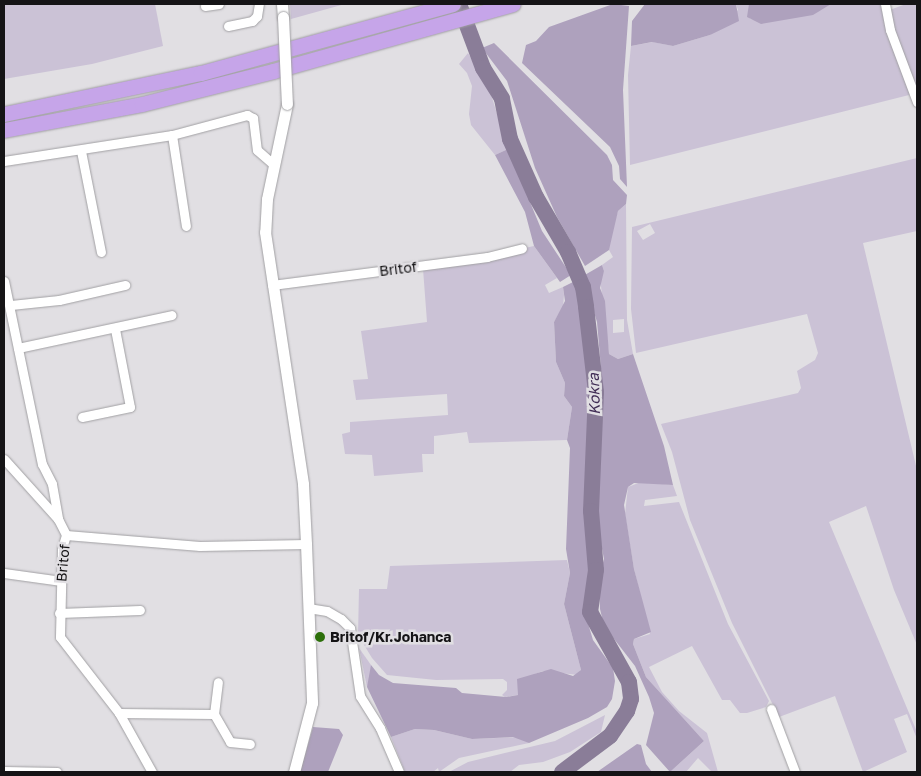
<!DOCTYPE html>
<html>
<head>
<meta charset="utf-8">
<style>
  body { margin:0 }
  #map { position:relative; width:921px; height:776px; overflow:hidden; background:#e1dfe3; font-family:"Golos Text",sans-serif }
  div>[style] { position:absolute }
  .green>* { inset:0; background:#cbc2d6 }
  .forest>* { inset:0; background:#aea1bd }
  .river>* { height:16px; margin:-8px; padding:0 8px; transform-origin:8px; border-radius:8px; background:#8a7d98 }
  .roads { filter:drop-shadow(0 0 1px #a1a0a3) drop-shadow(0 0 1px #a1a0a3) }
  .street>* { height:9px; margin:-4.5px; padding:0 4.5px; transform-origin:4.5px; border-radius:4.5px; background:#fff }
  .secondary>* { height:11px; margin:-5.5px; padding:0 5.5px; transform-origin:5.5px; border-radius:5.5px; background:#fff }
  .highway>* { height:15px; margin:-7.5px; padding:0 7.5px; transform-origin:7.5px; border-radius:7.5px; background:#c6a5e9 }
  .bridges { filter:drop-shadow(0 0 1px #a1a0a3) drop-shadow(0 0 1px #a1a0a3) }
  .secondary-bridge>* { height:11px; margin:-5.5px; padding:0 5.5px; transform-origin:5.5px; border-radius:5.5px; background:#fff }
  .dots>* { width:14px; height:14px; translate:-50% -50%; box-sizing:border-box; border:2px solid #e1dfe3; border-radius:50% }
  span { translate:-50% -50%; white-space:nowrap; text-align:center; line-height:1.15; -webkit-text-stroke:5px #e1dfe3; paint-order:stroke }
  .street-label { font-size:14px; color:#151416 }
  .poi-label { font-size:14px; color:#151416; font-weight:700 }
  .left { translate:0 -50%; text-align:left }
  .water-label { font-size:15px; color:#412d55; font-style:italic }
  .frame { position:absolute; inset:0; border:5px solid #151416; pointer-events:none }
</style>
</head>
<body>
<div id="map">
  <div class="green">
    <div style="clip-path:polygon(4px 4px,155px 4px,163px 46px,92px 64px,4px 79px)"></div>
    <div style="clip-path:polygon(290px 4px,345px 4px,291px 19px)"></div>
    <div style="clip-path:polygon(736px 4px,749px 4px,750px 19px,759px 20px,818px 9px,831px 4px,883px 4px,913px 94px,630px 165px,628px 75px,631px 46px,653px 42px,673px 46px,710px 35px,738px 10px)"></div>
    <div style="clip-path:polygon(906px 4px,917px 4px,917px 95px,887px 11px)"></div>
    <div style="clip-path:polygon(468px 53px,489px 88px,508px 149px,495px 155px,471px 125px,469px 114px,472px 86px,467px 73px,459px 64px)"></div>
    <div style="clip-path:polygon(evenodd,917px 158px,917px 231px,863px 243px,917px 470px,917px 645px,894px 590px,866px 506px,829px 522px,917px 732px,917px 739px,907px 714px,894px 719px,907px 752px,863px 772px,835px 696px,779px 717px,732px 623px,690px 520px,672px 452px,661px 424px,798px 393px,801px 388px,797px 371px,815px 360px,818px 353px,807px 314px,636px 353px,631px 309px,632px 227px,917px 158px,650px 224px,655px 233px,643px 240px,637px 231px,650px 224px)"></div>
    <div style="clip-path:polygon(evenodd,626px 204px,627px 320px,633px 354px,618px 359px,609px 354px,600px 278px,604px 271px,602px 265px,613px 257px,609px 250px,609px 239px,618px 211px,626px 204px,624px 319px,624px 332px,613px 333px,613px 320px,624px 319px)"></div>
    <div style="clip-path:polygon(534px 246px,557px 278px,545px 285px,549px 293px,563px 287px,564px 295px,563px 307px,554px 322px,556px 362px,565px 383px,564px 396px,572px 407px,567px 440px,469px 443px,467px 432px,434px 436px,434px 454px,422px 454px,423px 472px,374px 476px,372px 455px,345px 454px,342px 434px,350px 432px,350px 422px,448px 415px,447px 394px,356px 400px,353px 380px,368px 379px,361px 331px,427px 322px,423px 269px)"></div>
    <div style="clip-path:polygon(641px 482px,673px 485px,677px 496px,645px 500px,644px 506px,679px 502px,728px 624px,769px 701px,766px 707px,747px 713px,740px 713px,730px 700px,722px 700px,692px 646px,649px 667px,662px 692px,679px 711px,707px 733px,718px 772px,712px 772px,698px 758px,686px 772px,670px 772px,704px 741px,646px 677px,633px 644px,634px 639px,650px 634px,634px 569px,625px 514px,628px 487px)"></div>
    <div style="clip-path:polygon(567px 560px,570px 573px,564px 604px,581px 670px,578px 675px,543px 671px,535px 674px,518px 695px,505px 697px,502px 695px,507px 690px,507px 682px,503px 679px,436px 680px,387px 675px,372px 658px,358px 635px,359px 589px,387px 589px,390px 566px)"></div>
    <div style="clip-path:polygon(359px 648px,371px 665px,371px 680px,367px 687px)"></div>
    <div style="clip-path:polygon(605px 715px,601px 732px,570px 752px,543px 762px,519px 765px,510px 772px,449px 772px,468px 762px,555px 741px)"></div>
    <div style="clip-path:polygon(415px 729px,434px 730px,472px 739px,519px 737px,529px 743px,459px 758px,439px 772px,438px 768px,433px 772px,405px 772px,391px 737px)"></div>
  </div>
  <div class="forest">
    <div style="clip-path:polygon(613px 4px,629px 6px,623px 90px,627px 187px,620px 179px,619px 166px,610px 147px,522px 63px,526px 45px,536px 41px,549px 27px)"></div>
    <div style="clip-path:polygon(645px 4px,736px 4px,739px 21px,710px 35px,673px 46px,652px 42px,631px 46px,632px 21px)"></div>
    <div style="clip-path:polygon(749px 4px,831px 4px,813px 15px,761px 24px,747px 17px)"></div>
    <div style="clip-path:polygon(494px 43px,607px 155px,612px 165px,613px 180px,627px 195px,626px 204px,618px 211px,609px 250px,585px 266px,557px 217px,535px 168px,507px 81px,482px 48px)"></div>
    <div style="clip-path:polygon(508px 149px,542px 231px,571px 275px,560px 282px,534px 246px,525px 212px,495px 155px)"></div>
    <div style="clip-path:polygon(602px 265px,604px 271px,600px 288px,605px 301px,609px 354px,618px 359px,633px 354px,664px 446px,673px 485px,634px 483px,628px 487px,624px 505px,634px 569px,651px 632px,634px 639px,633px 644px,646px 677px,704px 741px,670px 772px,646px 745px,654px 713px,649px 697px,635px 666px,604px 626px,600px 609px,599px 577px,604px 559px,594px 507px,600px 470px,603px 391px,597px 322px,583px 276px)"></div>
    <div style="clip-path:polygon(573px 282px,579px 293px,591px 416px,587px 620px,593px 640px,613px 668px,615px 681px,612px 699px,607px 707px,588px 718px,529px 743px,513px 737px,472px 739px,434px 730px,415px 729px,391px 737px,367px 687px,371px 665px,379px 675px,393px 683px,456px 688px,462px 693px,506px 697px,518px 695px,517px 679px,551px 669px,573px 676px,581px 670px,564px 604px,570px 573px,566px 549px,570px 448px,567px 440px,572px 407px,564px 396px,565px 383px,556px 362px,554px 322px,565px 301px,563px 287px)"></div>
    <div style="clip-path:polygon(313px 727px,339px 729px,343px 735px,328px 772px,300px 772px)"></div>
    <div style="clip-path:polygon(637px 744px,641px 745px,646px 764px,652px 772px,597px 772px)"></div>
  </div>
  <div class="river">
    <div style="left:459px;top:4px;width:68px;rotate:69.4deg"></div>
    <div style="left:483px;top:68px;width:36px;rotate:58deg"></div>
    <div style="left:502px;top:99px;width:41px;rotate:78.7deg"></div>
    <div style="left:510px;top:139px;width:64px;rotate:65.9deg"></div>
    <div style="left:536px;top:197px;width:64px;rotate:59.8deg"></div>
    <div style="left:568px;top:252px;width:38px;rotate:67deg"></div>
    <div style="left:583px;top:287px;width:20px;rotate:81deg"></div>
    <div style="left:586px;top:307px;width:86px;rotate:83.3deg"></div>
    <div style="left:596px;top:392px;width:119px;rotate:92.4deg"></div>
    <div style="left:591px;top:511px;width:59px;rotate:85.2deg"></div>
    <div style="left:596px;top:570px;width:42px;rotate:98.1deg"></div>
    <div style="left:590px;top:612px;width:80px;rotate:60.9deg"></div>
    <div style="left:629px;top:682px;width:17px;rotate:83deg"></div>
    <div style="left:631px;top:699px;width:13px;rotate:108deg"></div>
    <div style="left:627px;top:711px;width:30px;rotate:124deg"></div>
    <div style="left:610px;top:736px;width:60px;rotate:143.1deg"></div>
  </div>
  <div class="roads">
    <div class="street">
      <div style="left:885px;top:4px;width:26px;rotate:79deg"></div>
      <div style="left:890px;top:30px;width:77px;rotate:69.4deg"></div>
      <div style="left:205px;top:6px;width:14px;rotate:-8deg"></div>
      <div style="left:228px;top:26px;width:25px;rotate:-12deg"></div>
      <div style="left:252px;top:21px;width:7px;rotate:-45deg"></div>
      <div style="left:257px;top:16px;width:12px;rotate:-81deg"></div>
      <div style="left:172px;top:135px;width:92px;rotate:81.3deg"></div>
      <div style="left:81px;top:151px;width:103px;rotate:78.8deg"></div>
      <div style="left:4px;top:161px;width:170px;rotate:-8.8deg"></div>
      <div style="left:172px;top:135px;width:78px;rotate:-14.9deg"></div>
      <div style="left:247px;top:115px;width:7px;rotate:27deg"></div>
      <div style="left:253px;top:118px;width:32px;rotate:83deg"></div>
      <div style="left:257px;top:150px;width:23px;rotate:41deg"></div>
      <div style="left:4px;top:281px;width:187px;rotate:78.3deg"></div>
      <div style="left:42px;top:464px;width:22px;rotate:63deg"></div>
      <div style="left:52px;top:484px;width:36px;rotate:80deg"></div>
      <div style="left:58px;top:519px;width:18px;rotate:63deg"></div>
      <div style="left:272px;top:285px;width:217px;rotate:-7.4deg"></div>
      <div style="left:487px;top:257px;width:36px;rotate:-14deg"></div>
      <div style="left:11px;top:305px;width:48px;rotate:-5.9deg"></div>
      <div style="left:59px;top:300px;width:68px;rotate:-12.8deg"></div>
      <div style="left:18px;top:348px;width:157px;rotate:-12.1deg"></div>
      <div style="left:82px;top:417px;width:49px;rotate:-11.8deg"></div>
      <div style="left:130px;top:407px;width:79px;rotate:-100.9deg"></div>
      <div style="left:4px;top:459px;width:81px;rotate:48deg"></div>
      <div style="left:66px;top:535px;width:14px;rotate:107deg"></div>
      <div style="left:62px;top:548px;width:89px;rotate:91.3deg"></div>
      <div style="left:60px;top:637px;width:96px;rotate:52.2deg"></div>
      <div style="left:119px;top:713px;width:68px;rotate:60.8deg"></div>
      <div style="left:66px;top:535px;width:134px;rotate:4.7deg"></div>
      <div style="left:200px;top:546px;width:106px;rotate:-1.1deg"></div>
      <div style="left:4px;top:573px;width:58px;rotate:8deg"></div>
      <div style="left:308px;top:608px;width:19px;rotate:9deg"></div>
      <div style="left:327px;top:611px;width:16px;rotate:30deg"></div>
      <div style="left:341px;top:619px;width:13px;rotate:45deg"></div>
      <div style="left:350px;top:628px;width:69px;rotate:81.6deg"></div>
      <div style="left:360px;top:696px;width:38px;rotate:58deg"></div>
      <div style="left:380px;top:728px;width:48px;rotate:66.6deg"></div>
      <div style="left:59px;top:613px;width:81px;rotate:-2.1deg"></div>
      <div style="left:771px;top:709px;width:67px;rotate:69.1deg"></div>
      <div style="left:119px;top:713px;width:95px;rotate:0.6deg"></div>
      <div style="left:214px;top:714px;width:32px;rotate:-83deg"></div>
      <div style="left:214px;top:714px;width:32px;rotate:60deg"></div>
      <div style="left:230px;top:742px;width:20px;rotate:6deg"></div>
      <div style="left:4px;top:771px;width:53px;rotate:1.1deg"></div>
    </div>
    <div class="secondary">
      <div style="left:282px;top:4px;width:13px;rotate:86deg"></div>
      <div style="left:287px;top:104px;width:97px;rotate:101.9deg"></div>
      <div style="left:267px;top:199px;width:33px;rotate:93deg"></div>
      <div style="left:265px;top:232px;width:255px;rotate:81.4deg"></div>
      <div style="left:303px;top:484px;width:60px;rotate:87.1deg"></div>
      <div style="left:306px;top:544px;width:159px;rotate:87.8deg"></div>
      <div style="left:312px;top:703px;width:71px;rotate:104.6deg"></div>
    </div>
    <div class="highway">
      <div style="left:4px;top:114px;width:201px;rotate:-11.8deg"></div>
      <div style="left:201px;top:73px;width:261px;rotate:-15.3deg"></div>
      <div style="left:4px;top:130px;width:140px;rotate:-10.7deg"></div>
      <div style="left:142px;top:104px;width:135px;rotate:-14.1deg"></div>
      <div style="left:273px;top:71px;width:249px;rotate:-15.6deg"></div>
    </div>
  </div>
  <div class="bridges">
    <div class="secondary-bridge">
      <div style="left:283px;top:17px;width:87px;rotate:87.4deg"></div>
    </div>
  </div>
  <div class="dots">
    <div style="left:320px;top:637px;background:#2c6f0a"></div>
  </div>
  <div class="street-label">
    <span style="left:398px;top:269px;rotate:-7deg">Britof</span>
    <span style="left:63px;top:563px;rotate:-85deg">Britof</span>
  </div>
  <div class="poi-label">
    <span class="left" style="left:330px;top:637px">Britof/Kr.Johanca</span>
  </div>
  <div class="water-label">
    <span style="left:594px;top:394px;rotate:-92deg">Kokra</span>
  </div>
  <div class="frame"></div>
</div>
</body>
</html>
